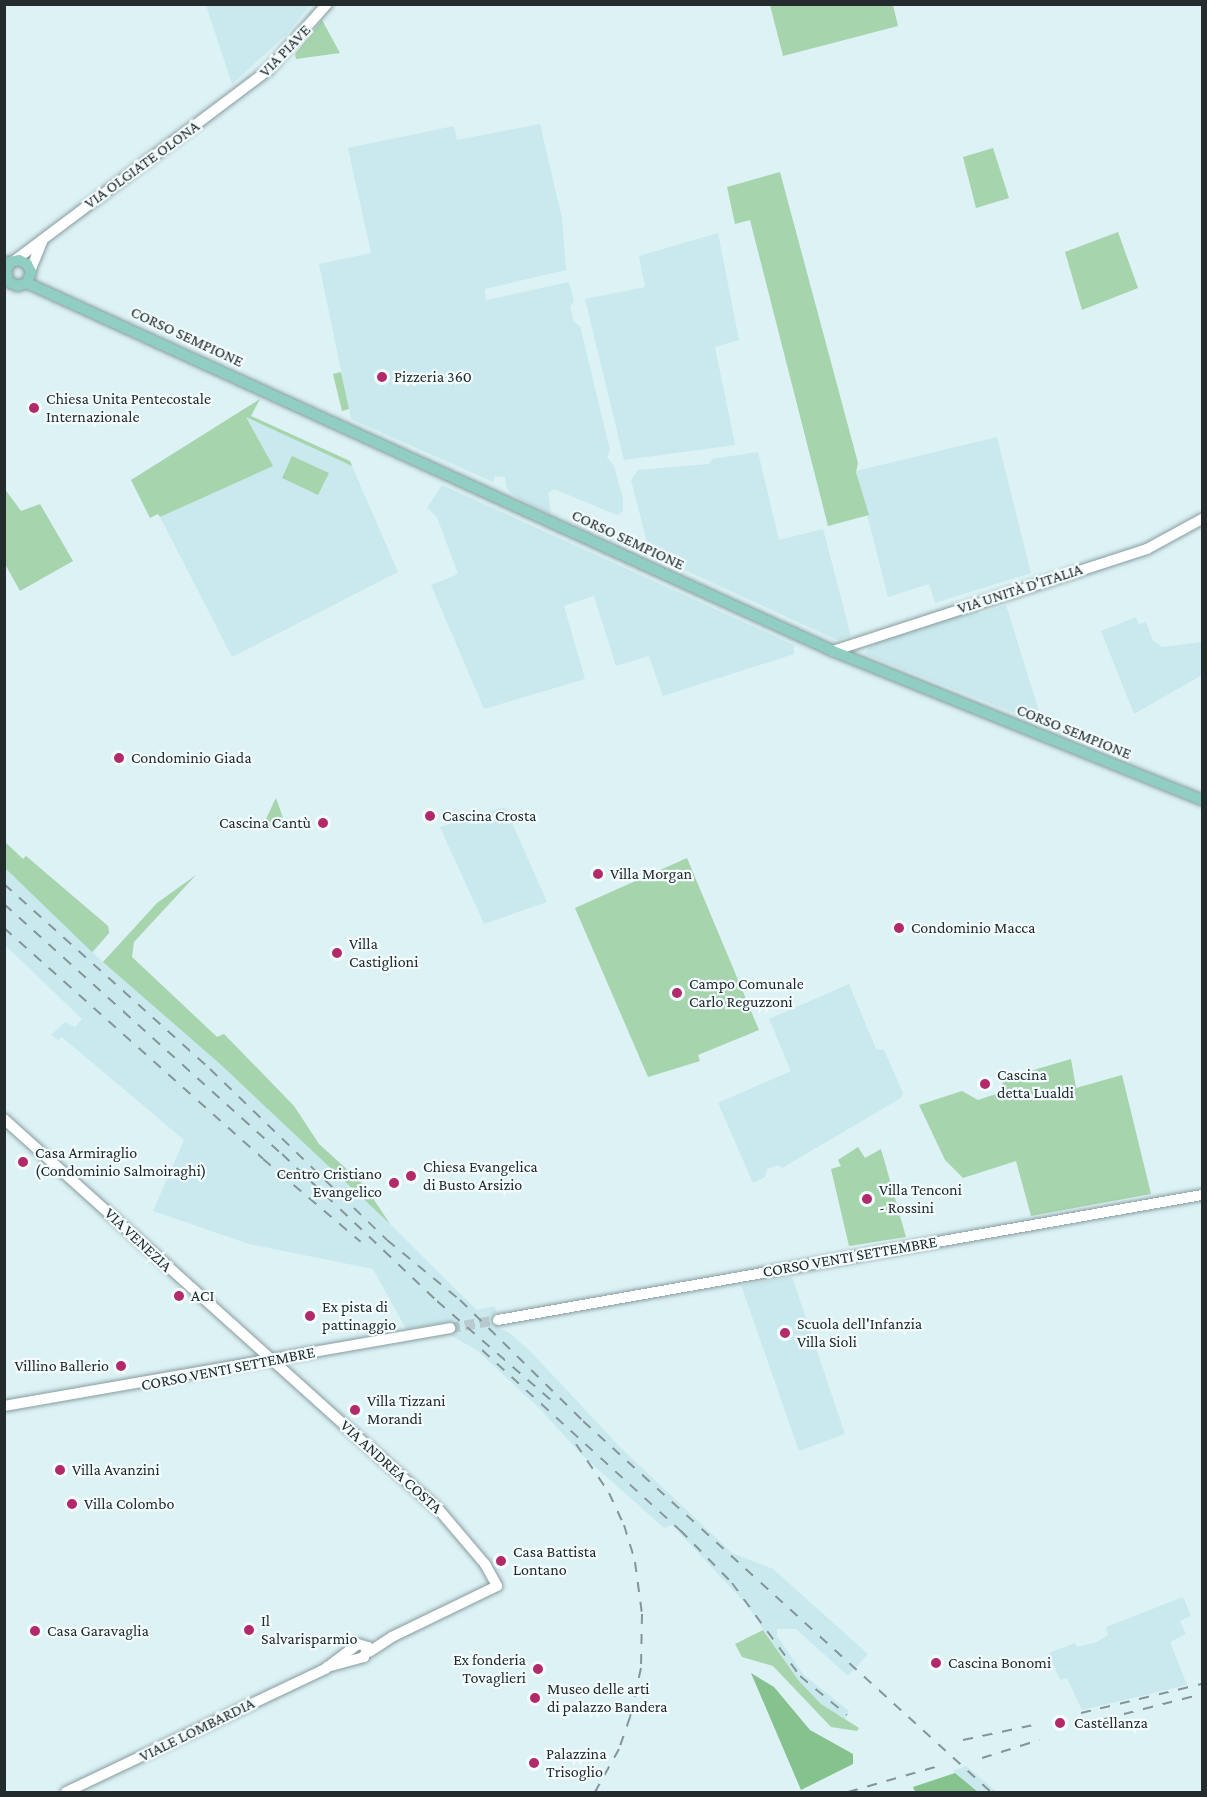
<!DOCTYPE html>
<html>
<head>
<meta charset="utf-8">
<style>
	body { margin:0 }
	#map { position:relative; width:1207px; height:1797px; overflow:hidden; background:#dcf2f5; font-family:"Crimson Pro",serif }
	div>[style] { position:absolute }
	.built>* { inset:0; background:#c9e9ee }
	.green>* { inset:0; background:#a6d4ac }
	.forest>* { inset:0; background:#85c28d }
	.secondary-tunnel>* { height:10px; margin-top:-5px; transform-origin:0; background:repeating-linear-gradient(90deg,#b7cacd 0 10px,transparent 0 15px) }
	.roads { filter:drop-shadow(0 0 2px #889c9f) drop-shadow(0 0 2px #889c9f) }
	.secondary>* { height:10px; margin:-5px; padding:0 5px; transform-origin:5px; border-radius:5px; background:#fff }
	.primary>* { height:10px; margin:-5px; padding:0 5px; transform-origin:5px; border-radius:5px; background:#8fcec1 }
	.rail>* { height:2px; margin-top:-1px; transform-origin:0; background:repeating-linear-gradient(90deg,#859597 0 10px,transparent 0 20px) }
	.dots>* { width:16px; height:16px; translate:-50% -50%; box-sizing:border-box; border:3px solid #f3fcfe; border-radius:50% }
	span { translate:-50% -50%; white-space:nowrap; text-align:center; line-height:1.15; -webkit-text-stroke:4.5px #f3fcfe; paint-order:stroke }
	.street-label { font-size:16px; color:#232b2c }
	.poi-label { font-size:16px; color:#232b2c }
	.left { translate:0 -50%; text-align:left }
	.right { translate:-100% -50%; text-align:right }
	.frame { position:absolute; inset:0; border:6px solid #232b2c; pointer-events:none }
</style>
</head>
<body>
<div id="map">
	<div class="built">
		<i style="clip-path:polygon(206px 5px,206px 4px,310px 5px,287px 34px,232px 84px)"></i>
		<i style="clip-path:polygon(540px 124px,562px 218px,566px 270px,485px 289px,486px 300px,569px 282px,574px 301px,570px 307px,574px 322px,580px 326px,610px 450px,607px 457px,614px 466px,623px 499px,623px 511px,617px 515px,554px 489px,548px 493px,551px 514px,516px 497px,507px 489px,505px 477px,495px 476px,493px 482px,351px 419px,319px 264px,371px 253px,348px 148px,454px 126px,457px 140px)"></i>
		<i style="clip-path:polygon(718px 233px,739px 340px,715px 347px,735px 445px,624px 460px,585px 299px,645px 287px,639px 256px)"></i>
		<i style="clip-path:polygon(240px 414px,352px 466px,398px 572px,232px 657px,160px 517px,171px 512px)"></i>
		<i style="clip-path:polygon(997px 437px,1031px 573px,935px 603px,929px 584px,888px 597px,856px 471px)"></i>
		<i style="clip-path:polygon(758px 452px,779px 540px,823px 529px,851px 636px,837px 640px,661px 559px,648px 546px,631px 480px,638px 470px,709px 464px,712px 459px)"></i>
		<i style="clip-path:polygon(442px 485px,794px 645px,794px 654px,663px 696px,649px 656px,616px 666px,594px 596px,564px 606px,585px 679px,484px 709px,431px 585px,458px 574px,437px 517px,427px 508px)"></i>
		<i style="clip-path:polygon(1006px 605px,1043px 724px,865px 654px,870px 646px,898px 633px,978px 608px,979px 614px)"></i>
		<i style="clip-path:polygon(1136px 617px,1139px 624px,1146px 622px,1153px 641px,1162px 647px,1202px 642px,1202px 675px,1134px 714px,1101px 631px)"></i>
		<i style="clip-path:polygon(505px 807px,547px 902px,484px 924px,440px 827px)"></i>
		<i style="clip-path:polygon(5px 842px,23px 859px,26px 856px,108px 926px,110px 932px,93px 953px,103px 962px,119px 945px,217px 1037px,224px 1034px,294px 1106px,319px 1144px,364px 1185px,390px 1224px,452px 1286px,477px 1310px,495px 1306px,500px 1329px,510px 1333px,530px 1351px,621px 1448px,732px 1553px,773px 1569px,868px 1654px,848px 1676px,796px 1629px,777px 1629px,777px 1636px,804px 1675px,849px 1711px,845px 1719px,821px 1704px,799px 1681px,746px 1604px,672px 1525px,664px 1528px,580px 1453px,540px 1409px,478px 1351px,452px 1336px,449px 1322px,406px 1329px,373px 1269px,249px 1244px,153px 1211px,184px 1140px,62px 1037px,58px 1040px,51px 1035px,65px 1022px,75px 1027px,82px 1019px,5px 945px)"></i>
		<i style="clip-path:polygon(849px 984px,876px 1049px,884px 1050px,903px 1093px,901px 1098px,782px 1168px,778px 1165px,767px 1169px,765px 1177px,753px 1183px,718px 1103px,791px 1071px,769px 1019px)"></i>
		<i style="clip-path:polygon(792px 1277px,845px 1434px,799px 1451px,741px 1285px)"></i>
		<i style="clip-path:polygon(1183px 1597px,1191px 1616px,1180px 1621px,1186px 1634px,1170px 1642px,1187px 1685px,1082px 1710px,1067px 1678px,1060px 1680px,1049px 1653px,1075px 1643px,1077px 1647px,1097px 1642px,1108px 1635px,1106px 1627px)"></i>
		<i style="clip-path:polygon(966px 1766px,997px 1792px,978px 1792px,953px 1771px)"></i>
	</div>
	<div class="green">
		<i style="clip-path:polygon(770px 5px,893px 5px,898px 26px,783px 56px)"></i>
		<i style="clip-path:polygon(322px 20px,340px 53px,296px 59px,295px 54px)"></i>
		<i style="clip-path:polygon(993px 148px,1009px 198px,976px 208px,963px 157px)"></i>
		<i style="clip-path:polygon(780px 172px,858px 463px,856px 472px,869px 515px,828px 526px,750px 220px,735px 224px,727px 187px)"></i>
		<i style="clip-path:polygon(1118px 232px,1138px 288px,1082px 310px,1065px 252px)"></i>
		<i style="clip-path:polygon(341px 372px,349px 409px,342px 411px,333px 374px)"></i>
		<i style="clip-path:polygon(260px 399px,251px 416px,350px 461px,352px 466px,246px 417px,273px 466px,160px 517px,158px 514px,150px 518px,131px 480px)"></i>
		<i style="clip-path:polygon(292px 456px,329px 473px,318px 495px,282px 478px)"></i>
		<i style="clip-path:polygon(4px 488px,21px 511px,40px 504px,73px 561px,20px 591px,5px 564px)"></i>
		<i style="clip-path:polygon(276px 798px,283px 818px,266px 825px,265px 821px)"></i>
		<i style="clip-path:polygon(5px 842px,23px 859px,26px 856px,108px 926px,109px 933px,92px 952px,5px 868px)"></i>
		<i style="clip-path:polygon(687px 858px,759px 1030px,698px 1055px,700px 1061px,648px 1077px,575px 908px)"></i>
		<i style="clip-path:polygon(196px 875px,134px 942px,132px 957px,217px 1037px,224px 1034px,294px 1106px,319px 1144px,364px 1185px,390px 1224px,219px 1063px,103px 962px,157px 903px)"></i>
		<i style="clip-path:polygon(1071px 1059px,1076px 1088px,1122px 1075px,1151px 1194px,1031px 1216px,1016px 1161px,963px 1178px,945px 1160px,919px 1105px,962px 1091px,978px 1100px,1002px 1092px,1003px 1079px)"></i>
		<i style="clip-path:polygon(858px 1147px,865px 1158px,881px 1149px,906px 1237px,849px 1246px,831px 1169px,841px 1166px,838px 1160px)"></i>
		<i style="clip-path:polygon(763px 1630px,799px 1681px,821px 1704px,859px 1728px,857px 1731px,831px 1727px,773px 1666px,742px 1657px,735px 1644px)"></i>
	</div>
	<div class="forest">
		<i style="clip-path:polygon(751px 1673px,774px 1687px,810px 1730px,853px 1754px,853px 1764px,801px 1790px)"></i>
		<i style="clip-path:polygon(955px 1773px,978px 1792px,915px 1792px,913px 1787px)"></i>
	</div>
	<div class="secondary-tunnel">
		<i style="left:450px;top:1328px;width:49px;rotate:-9.5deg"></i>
	</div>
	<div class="roads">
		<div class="secondary">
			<i style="left:14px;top:261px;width:318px;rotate:-36.9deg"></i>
			<i style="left:268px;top:70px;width:89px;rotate:-48.2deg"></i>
			<i style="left:31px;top:269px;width:31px;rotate:-68deg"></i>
			<i style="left:833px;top:651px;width:330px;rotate:-18deg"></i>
			<i style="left:1147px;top:549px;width:63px;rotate:-28.6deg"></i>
			<i style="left:4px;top:1119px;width:586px;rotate:41.96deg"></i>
			<i style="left:440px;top:1511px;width:70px;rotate:49.7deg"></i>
			<i style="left:485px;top:1564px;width:25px;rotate:61deg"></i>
			<i style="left:497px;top:1586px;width:117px;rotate:154.1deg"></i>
			<i style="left:392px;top:1637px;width:27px;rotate:147deg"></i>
			<i style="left:498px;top:1320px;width:715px;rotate:-10.07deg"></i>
			<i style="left:4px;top:1406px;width:453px;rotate:-9.9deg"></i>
			<i style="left:66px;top:1792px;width:287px;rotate:-25.4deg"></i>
			<i style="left:325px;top:1669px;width:41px;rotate:-37.1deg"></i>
			<i style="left:358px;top:1644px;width:10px;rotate:17deg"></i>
			<i style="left:368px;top:1647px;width:11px;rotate:112deg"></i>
			<i style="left:364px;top:1657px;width:38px;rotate:165deg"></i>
		</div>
		<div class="primary">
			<i style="left:4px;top:263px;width:15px;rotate:-11deg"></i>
			<i style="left:19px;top:260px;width:9px;rotate:27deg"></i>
			<i style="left:27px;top:264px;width:9px;rotate:63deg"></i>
			<i style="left:31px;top:272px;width:12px;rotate:110deg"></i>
			<i style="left:27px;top:283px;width:9px;rotate:162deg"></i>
			<i style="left:18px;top:286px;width:11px;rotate:-158deg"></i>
			<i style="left:8px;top:282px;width:12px;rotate:-99deg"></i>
			<i style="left:6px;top:270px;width:9px;rotate:-58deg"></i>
			<i style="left:27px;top:283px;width:886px;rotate:24.54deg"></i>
			<i style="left:833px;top:651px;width:398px;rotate:22deg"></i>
		</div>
	</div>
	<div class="rail">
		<i style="left:4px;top:884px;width:277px;rotate:41.9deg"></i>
		<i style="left:210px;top:1069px;width:246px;rotate:44deg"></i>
		<i style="left:387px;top:1240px;width:94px;rotate:39.4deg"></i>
		<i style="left:460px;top:1300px;width:173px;rotate:44.5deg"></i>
		<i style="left:583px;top:1421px;width:551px;rotate:42.28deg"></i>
		<i style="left:4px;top:904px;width:374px;rotate:42deg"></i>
		<i style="left:282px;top:1154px;width:214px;rotate:43.5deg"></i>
		<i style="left:437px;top:1301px;width:152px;rotate:41deg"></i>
		<i style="left:4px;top:928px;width:347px;rotate:41.7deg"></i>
		<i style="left:263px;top:1159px;width:128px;rotate:40.3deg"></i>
		<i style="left:482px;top:1350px;width:268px;rotate:42.3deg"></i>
		<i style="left:680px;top:1530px;width:74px;rotate:45.5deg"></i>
		<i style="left:732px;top:1583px;width:115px;rotate:53.8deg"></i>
		<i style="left:800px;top:1676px;width:61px;rotate:39.7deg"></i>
		<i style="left:576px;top:1444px;width:59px;rotate:56deg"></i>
		<i style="left:609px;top:1493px;width:35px;rotate:65deg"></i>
		<i style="left:624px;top:1525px;width:39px;rotate:73deg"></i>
		<i style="left:635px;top:1562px;width:52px;rotate:82.3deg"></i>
		<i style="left:642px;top:1614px;width:54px;rotate:91.1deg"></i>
		<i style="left:641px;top:1668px;width:50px;rotate:102.7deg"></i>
		<i style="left:630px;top:1717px;width:34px;rotate:109deg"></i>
		<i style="left:619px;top:1749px;width:49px;rotate:119.2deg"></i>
		<i style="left:1081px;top:1713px;width:124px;rotate:-13.5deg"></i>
		<i style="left:1085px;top:1724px;width:121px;rotate:-14.4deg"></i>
		<i style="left:963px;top:1740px;width:72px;rotate:-12.1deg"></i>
		<i style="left:982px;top:1758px;width:60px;rotate:-17.5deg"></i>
		<i style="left:848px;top:1792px;width:98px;rotate:-16deg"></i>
	</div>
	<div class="dots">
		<i style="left:382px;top:377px;background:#b32a6a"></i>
		<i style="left:34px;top:408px;background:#b32a6a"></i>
		<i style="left:119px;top:758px;background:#b32a6a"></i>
		<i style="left:430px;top:816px;background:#b32a6a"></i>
		<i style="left:323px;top:823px;background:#b32a6a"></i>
		<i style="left:598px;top:874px;background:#b32a6a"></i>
		<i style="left:899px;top:928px;background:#b32a6a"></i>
		<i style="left:337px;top:953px;background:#b32a6a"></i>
		<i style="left:677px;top:993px;background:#b32a6a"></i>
		<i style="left:985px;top:1084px;background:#b32a6a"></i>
		<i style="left:23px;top:1162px;background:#b32a6a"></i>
		<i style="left:411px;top:1176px;background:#b32a6a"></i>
		<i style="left:394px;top:1183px;background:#b32a6a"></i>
		<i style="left:867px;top:1199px;background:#b32a6a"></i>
		<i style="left:179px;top:1296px;background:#b32a6a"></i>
		<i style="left:310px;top:1316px;background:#b32a6a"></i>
		<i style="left:785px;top:1333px;background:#b32a6a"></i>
		<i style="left:121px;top:1366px;background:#b32a6a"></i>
		<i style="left:355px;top:1410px;background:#b32a6a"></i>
		<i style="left:60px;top:1470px;background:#b32a6a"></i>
		<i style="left:72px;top:1504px;background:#b32a6a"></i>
		<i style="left:501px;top:1561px;background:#b32a6a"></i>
		<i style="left:249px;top:1630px;background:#b32a6a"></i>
		<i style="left:35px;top:1631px;background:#b32a6a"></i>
		<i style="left:936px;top:1663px;background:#b32a6a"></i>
		<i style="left:538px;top:1669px;background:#b32a6a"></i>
		<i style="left:535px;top:1698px;background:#b32a6a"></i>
		<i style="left:1060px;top:1723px;background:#b32a6a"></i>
		<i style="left:534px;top:1763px;background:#b32a6a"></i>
	</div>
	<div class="street-label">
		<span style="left:285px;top:51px;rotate:-46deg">VIA PIAVE</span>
		<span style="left:142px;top:165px;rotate:-36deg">VIA OLGIATE OLONA</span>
		<span style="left:187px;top:337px;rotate:25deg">CORSO SEMPIONE</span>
		<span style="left:628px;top:540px;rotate:25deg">CORSO SEMPIONE</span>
		<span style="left:1020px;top:589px;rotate:-18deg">VIA UNITÀ D'ITALIA</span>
		<span style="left:1074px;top:732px;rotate:22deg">CORSO SEMPIONE</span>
		<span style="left:138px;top:1240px;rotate:43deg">VIA VENEZIA</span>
		<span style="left:850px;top:1257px;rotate:-10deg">CORSO VENTI SETTEMBRE</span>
		<span style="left:228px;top:1369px;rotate:-11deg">CORSO VENTI SETTEMBRE</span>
		<span style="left:391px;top:1467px;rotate:42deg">VIA ANDREA COSTA</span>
		<span style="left:197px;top:1730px;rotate:-26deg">VIALE LOMBARDIA</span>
	</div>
	<div class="poi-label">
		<span class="left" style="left:394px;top:377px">Pizzeria 360</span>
		<span class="left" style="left:46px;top:408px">Chiesa Unita Pentecostale<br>Internazionale</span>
		<span class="left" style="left:131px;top:758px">Condominio Giada</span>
		<span class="left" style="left:442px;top:816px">Cascina Crosta</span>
		<span class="right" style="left:311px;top:823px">Cascina Cantù</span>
		<span class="left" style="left:610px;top:874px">Villa Morgan</span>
		<span class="left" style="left:911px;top:928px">Condominio Macca</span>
		<span class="left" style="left:349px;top:953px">Villa<br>Castiglioni</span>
		<span class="left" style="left:689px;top:993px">Campo Comunale<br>Carlo Reguzzoni</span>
		<span class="left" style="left:997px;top:1084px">Cascina<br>detta Lualdi</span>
		<span class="left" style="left:35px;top:1162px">Casa Armiraglio<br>(Condominio Salmoiraghi)</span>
		<span class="left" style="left:423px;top:1176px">Chiesa Evangelica<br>di Busto Arsizio</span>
		<span class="right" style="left:382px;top:1183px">Centro Cristiano<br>Evangelico</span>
		<span class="left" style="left:879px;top:1199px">Villa Tenconi<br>- Rossini</span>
		<span class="left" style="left:191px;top:1296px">ACI</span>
		<span class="left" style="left:322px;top:1316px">Ex pista di<br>pattinaggio</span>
		<span class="left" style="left:797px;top:1333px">Scuola dell'Infanzia<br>Villa Sioli</span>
		<span class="right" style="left:109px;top:1366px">Villino Ballerio</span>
		<span class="left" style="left:367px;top:1410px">Villa Tizzani<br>Morandi</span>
		<span class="left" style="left:72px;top:1470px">Villa Avanzini</span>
		<span class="left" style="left:84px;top:1504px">Villa Colombo</span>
		<span class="left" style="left:513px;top:1561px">Casa Battista<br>Lontano</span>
		<span class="left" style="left:261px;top:1630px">Il<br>Salvarisparmio</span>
		<span class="left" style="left:47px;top:1631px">Casa Garavaglia</span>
		<span class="right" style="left:526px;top:1669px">Ex fonderia<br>Tovaglieri</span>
		<span class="left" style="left:948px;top:1663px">Cascina Bonomi</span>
		<span class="left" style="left:547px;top:1698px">Museo delle arti<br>di palazzo Bandera</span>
		<span class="left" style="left:1074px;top:1723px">Castellanza</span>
		<span class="left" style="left:546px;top:1763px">Palazzina<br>Trisoglio</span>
	</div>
	<div class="frame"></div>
</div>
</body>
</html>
